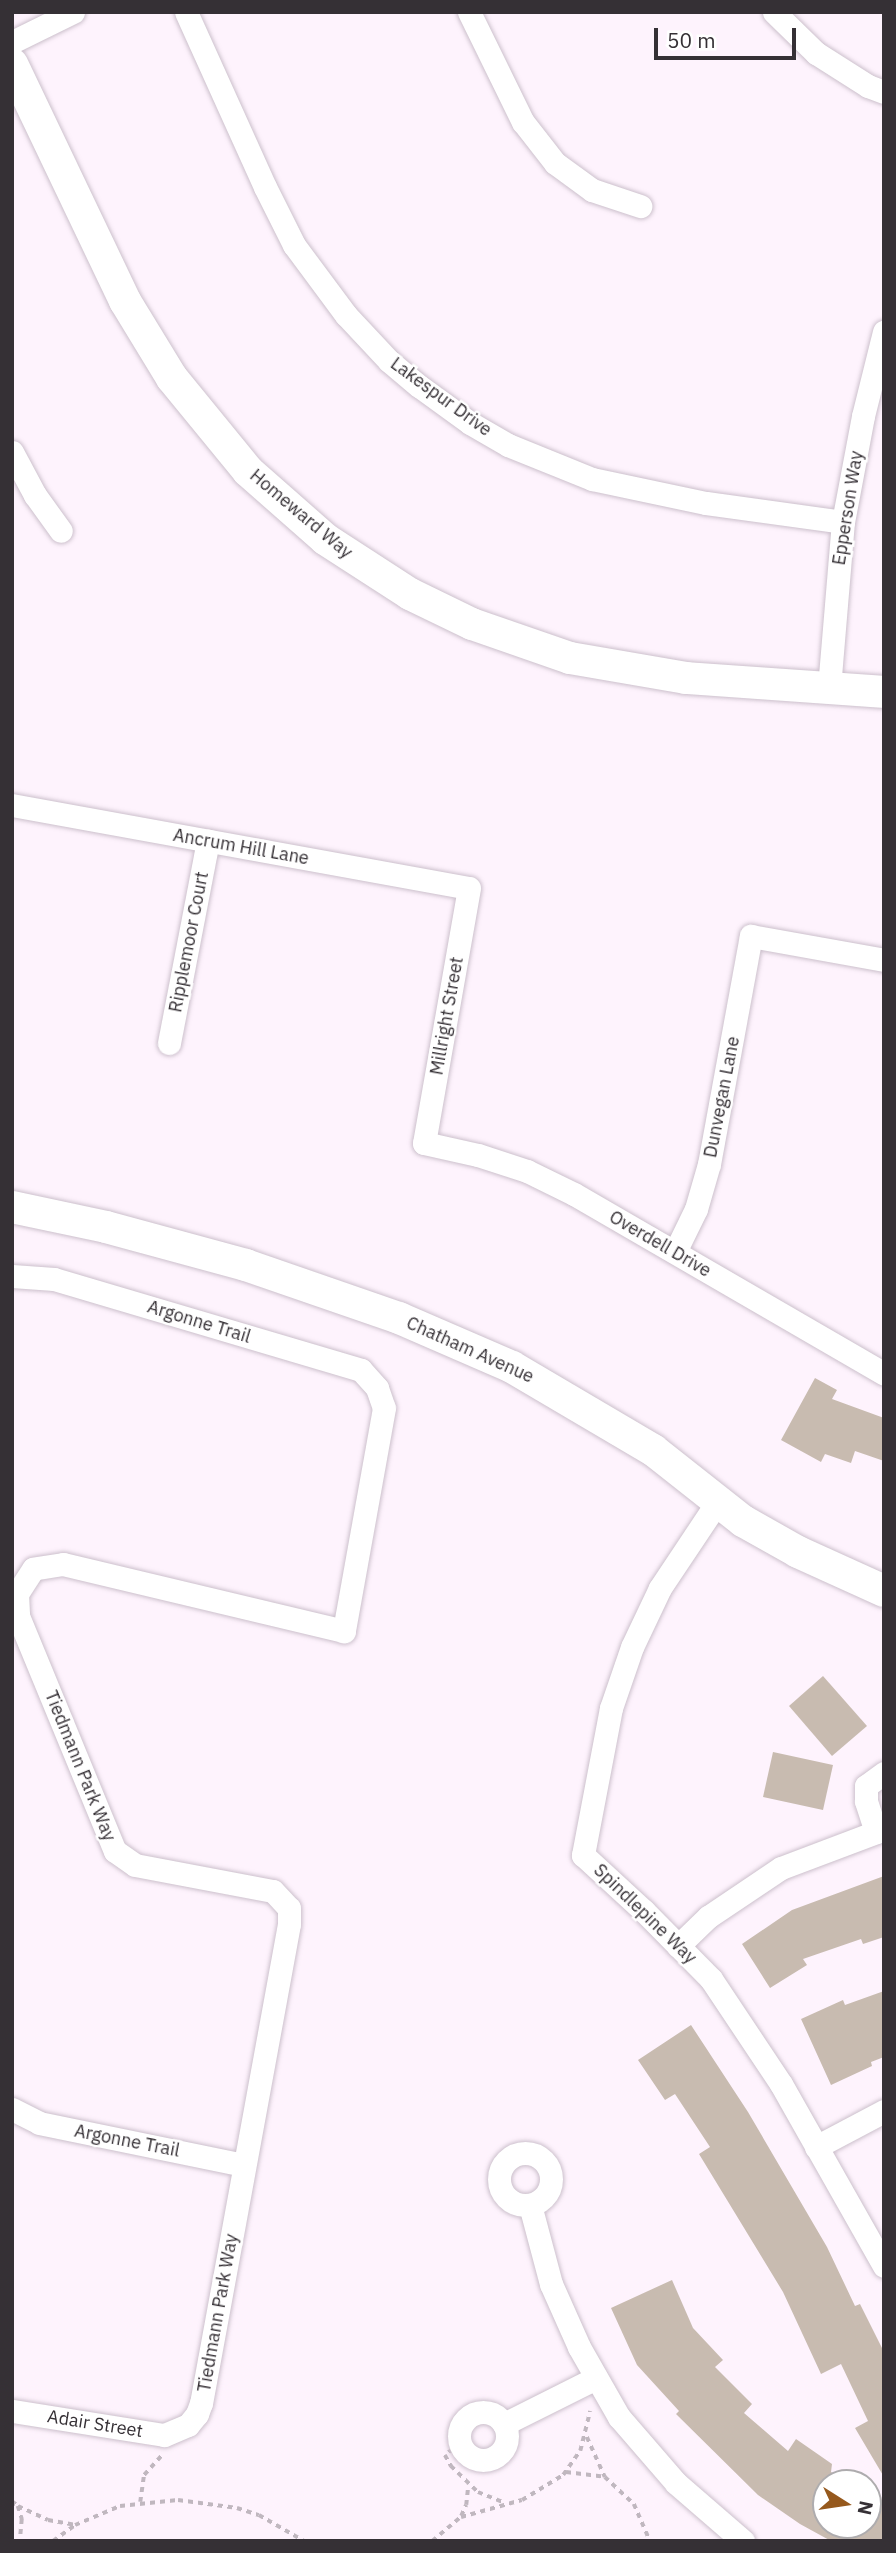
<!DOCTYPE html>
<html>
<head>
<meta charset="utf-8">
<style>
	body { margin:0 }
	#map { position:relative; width:896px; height:2553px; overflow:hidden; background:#fef3fd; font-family:"IBM Plex Sans",sans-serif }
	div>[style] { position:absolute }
	.building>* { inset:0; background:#c8bbb0 }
	.path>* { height:3.5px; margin-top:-1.75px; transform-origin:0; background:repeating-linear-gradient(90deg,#c0b7bf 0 5px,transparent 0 10px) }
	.roads { filter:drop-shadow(0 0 2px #ccc0cc) drop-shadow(0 0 2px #ccc0cc) }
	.street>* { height:23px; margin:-11.5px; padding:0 11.5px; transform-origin:11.5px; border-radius:11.5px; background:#fff }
	.street>.ring { margin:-11.5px; padding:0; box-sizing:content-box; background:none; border:23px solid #fff; border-radius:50% }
	.secondary>* { height:32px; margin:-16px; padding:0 16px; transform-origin:16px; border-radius:16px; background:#fff }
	span { translate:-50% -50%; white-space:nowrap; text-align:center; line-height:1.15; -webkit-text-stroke:5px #fff; paint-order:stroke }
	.street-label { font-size:18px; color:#353035 }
	.frame { position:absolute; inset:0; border:14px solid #353035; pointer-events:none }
	.north { position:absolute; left:812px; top:2469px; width:70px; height:70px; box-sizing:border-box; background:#fff; border:2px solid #aeacae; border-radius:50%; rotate:102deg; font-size:19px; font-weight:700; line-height:28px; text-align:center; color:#353035 }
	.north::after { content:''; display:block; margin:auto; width:24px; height:32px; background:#96591d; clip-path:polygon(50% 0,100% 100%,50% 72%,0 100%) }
	.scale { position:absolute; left:654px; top:28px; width:142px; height:32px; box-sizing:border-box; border:4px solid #353035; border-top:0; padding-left:9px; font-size:21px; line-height:24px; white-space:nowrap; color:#353035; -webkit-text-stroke:5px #fff; paint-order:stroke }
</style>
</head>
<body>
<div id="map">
	<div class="building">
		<i style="clip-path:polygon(815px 1378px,837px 1390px,832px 1399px,884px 1418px,884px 1461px,855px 1451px,851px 1463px,825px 1454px,821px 1462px,781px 1440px)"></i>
		<i style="clip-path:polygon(823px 1676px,867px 1726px,832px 1756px,789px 1706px)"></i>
		<i style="clip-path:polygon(773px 1752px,833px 1765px,823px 1810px,763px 1797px)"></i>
		<i style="clip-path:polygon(884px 1876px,884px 1937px,863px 1944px,861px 1939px,803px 1959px,807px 1965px,770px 1988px,742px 1944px,792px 1910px)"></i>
		<i style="clip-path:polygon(884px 1991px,884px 2057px,871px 2062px,872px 2066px,831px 2085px,801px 2019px,843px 2000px,845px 2005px)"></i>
		<i style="clip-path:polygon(691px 2025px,748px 2112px,827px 2247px,855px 2306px,860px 2304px,884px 2352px,884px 2477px,855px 2428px,868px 2421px,841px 2364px,821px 2374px,783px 2292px,699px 2154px,710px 2147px,675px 2094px,665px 2100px,638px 2060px)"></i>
		<i style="clip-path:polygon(672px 2280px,693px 2328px,723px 2360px,715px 2367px,752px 2404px,744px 2413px,788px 2451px,796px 2439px,832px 2464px,831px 2472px,851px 2483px,826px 2483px,826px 2525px,868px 2525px,868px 2492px,884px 2501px,884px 2541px,831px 2541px,800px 2524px,758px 2495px,676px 2414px,679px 2411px,637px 2365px,611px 2308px)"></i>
	</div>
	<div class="path">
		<i style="left:587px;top:2437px;width:44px;rotate:65.8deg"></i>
		<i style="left:605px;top:2477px;width:40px;rotate:43deg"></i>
		<i style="left:634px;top:2504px;width:40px;rotate:66.6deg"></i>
		<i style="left:461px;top:2444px;width:19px;rotate:145deg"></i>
		<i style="left:445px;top:2455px;width:13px;rotate:61deg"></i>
		<i style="left:451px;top:2466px;width:37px;rotate:44deg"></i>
		<i style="left:478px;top:2492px;width:29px;rotate:22deg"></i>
		<i style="left:566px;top:2472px;width:39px;rotate:7deg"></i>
		<i style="left:12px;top:2501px;width:8px;rotate:40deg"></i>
		<i style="left:18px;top:2506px;width:14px;rotate:73deg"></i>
		<i style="left:22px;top:2519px;width:22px;rotate:95deg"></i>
		<i style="left:140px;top:2502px;width:27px;rotate:-82deg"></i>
		<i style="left:144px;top:2475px;width:27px;rotate:-48deg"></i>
		<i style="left:18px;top:2506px;width:33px;rotate:25deg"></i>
		<i style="left:48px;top:2520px;width:27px;rotate:10deg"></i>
		<i style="left:461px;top:2516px;width:12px;rotate:-66deg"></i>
		<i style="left:466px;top:2505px;width:20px;rotate:-84deg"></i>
		<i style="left:53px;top:2541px;width:27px;rotate:-36deg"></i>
		<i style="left:75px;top:2525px;width:49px;rotate:-22.9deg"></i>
		<i style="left:120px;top:2506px;width:58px;rotate:-5.9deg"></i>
		<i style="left:178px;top:2500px;width:60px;rotate:7.7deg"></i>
		<i style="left:237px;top:2508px;width:23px;rotate:18deg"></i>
		<i style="left:259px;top:2515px;width:52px;rotate:30deg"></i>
		<i style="left:432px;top:2541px;width:38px;rotate:-40deg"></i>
		<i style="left:461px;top:2517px;width:63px;rotate:-15.6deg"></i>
		<i style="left:522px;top:2500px;width:48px;rotate:-31.4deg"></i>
		<i style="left:563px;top:2475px;width:29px;rotate:-55deg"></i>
		<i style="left:580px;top:2451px;width:41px;rotate:-76deg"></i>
	</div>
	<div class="roads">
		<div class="street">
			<i style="left:186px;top:12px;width:192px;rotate:65.7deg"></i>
			<i style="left:265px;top:187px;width:65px;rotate:63.4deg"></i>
			<i style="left:294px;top:245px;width:87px;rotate:53.4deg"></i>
			<i style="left:346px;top:315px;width:63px;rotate:46.9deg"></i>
			<i style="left:389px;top:361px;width:39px;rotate:40deg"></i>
			<i style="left:419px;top:386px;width:63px;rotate:36deg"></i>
			<i style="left:470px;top:423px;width:44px;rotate:30.1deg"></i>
			<i style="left:508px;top:445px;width:91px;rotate:22deg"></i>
			<i style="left:592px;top:479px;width:116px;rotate:11.9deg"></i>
			<i style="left:706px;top:503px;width:138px;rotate:7.9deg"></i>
			<i style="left:469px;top:12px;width:123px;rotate:63.9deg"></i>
			<i style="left:523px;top:122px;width:52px;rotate:52deg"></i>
			<i style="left:555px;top:163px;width:46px;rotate:36.1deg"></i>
			<i style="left:592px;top:190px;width:51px;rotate:18.4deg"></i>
			<i style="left:774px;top:12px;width:59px;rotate:44.3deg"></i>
			<i style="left:816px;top:53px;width:62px;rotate:32.4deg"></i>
			<i style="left:868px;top:86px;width:17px;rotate:21deg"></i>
			<i style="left:12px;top:42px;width:68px;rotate:-26.2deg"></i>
			<i style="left:12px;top:452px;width:49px;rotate:61.9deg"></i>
			<i style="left:35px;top:495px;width:44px;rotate:54.2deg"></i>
			<i style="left:829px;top:688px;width:167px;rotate:-85.2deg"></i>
			<i style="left:843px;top:522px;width:108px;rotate:-79.3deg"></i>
			<i style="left:863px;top:416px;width:87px;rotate:-76deg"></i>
			<i style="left:12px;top:805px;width:464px;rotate:10.3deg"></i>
			<i style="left:469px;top:888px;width:259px;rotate:100deg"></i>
			<i style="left:424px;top:1143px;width:55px;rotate:12.5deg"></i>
			<i style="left:478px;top:1155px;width:52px;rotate:18.1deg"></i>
			<i style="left:527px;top:1171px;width:52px;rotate:26.1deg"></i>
			<i style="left:574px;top:1194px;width:358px;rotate:30.1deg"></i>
			<i style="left:169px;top:1043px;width:206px;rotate:-79.1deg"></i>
			<i style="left:675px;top:1252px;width:48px;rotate:-64deg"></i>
			<i style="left:696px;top:1209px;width:47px;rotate:-73.9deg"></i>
			<i style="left:709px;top:1164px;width:232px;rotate:-79.6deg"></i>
			<i style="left:751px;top:936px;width:135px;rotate:10.2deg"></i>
			<i style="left:12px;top:1276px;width:42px;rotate:4.1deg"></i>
			<i style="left:54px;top:1279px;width:320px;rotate:16.5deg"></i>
			<i style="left:361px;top:1370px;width:24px;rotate:48deg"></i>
			<i style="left:377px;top:1388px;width:21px;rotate:71deg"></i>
			<i style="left:384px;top:1408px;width:227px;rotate:100.2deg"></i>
			<i style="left:344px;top:1631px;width:289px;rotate:-166.6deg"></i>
			<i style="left:63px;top:1564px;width:30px;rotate:171deg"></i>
			<i style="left:33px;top:1569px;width:30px;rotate:123deg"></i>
			<i style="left:17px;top:1594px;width:22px;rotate:87deg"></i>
			<i style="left:18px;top:1616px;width:254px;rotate:67.6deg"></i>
			<i style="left:115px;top:1851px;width:24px;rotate:35deg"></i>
			<i style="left:135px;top:1865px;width:140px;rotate:10.7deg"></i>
			<i style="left:273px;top:1891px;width:23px;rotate:47deg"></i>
			<i style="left:289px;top:1908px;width:16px;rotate:90deg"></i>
			<i style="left:289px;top:1924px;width:487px;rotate:100.4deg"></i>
			<i style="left:201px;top:2403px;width:12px;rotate:110deg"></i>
			<i style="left:197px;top:2414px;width:14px;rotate:129deg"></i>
			<i style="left:188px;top:2425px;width:26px;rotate:157deg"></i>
			<i style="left:164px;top:2435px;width:154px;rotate:-171deg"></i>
			<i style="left:718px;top:1501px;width:105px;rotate:123.7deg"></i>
			<i style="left:660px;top:1588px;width:65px;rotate:115.4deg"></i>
			<i style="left:632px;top:1647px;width:65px;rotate:109deg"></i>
			<i style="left:611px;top:1708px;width:150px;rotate:100.8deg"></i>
			<i style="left:583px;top:1855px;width:83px;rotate:42.6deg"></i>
			<i style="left:644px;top:1911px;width:95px;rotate:45.4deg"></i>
			<i style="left:711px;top:1979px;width:126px;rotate:56.3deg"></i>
			<i style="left:781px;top:2084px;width:209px;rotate:60.5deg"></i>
			<i style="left:876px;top:1832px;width:33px;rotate:-108deg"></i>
			<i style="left:866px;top:1801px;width:15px;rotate:-90deg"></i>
			<i style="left:866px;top:1786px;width:22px;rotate:-36deg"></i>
			<i style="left:678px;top:1946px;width:42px;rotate:-44deg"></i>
			<i style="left:708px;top:1917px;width:88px;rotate:-33.9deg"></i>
			<i style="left:781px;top:1868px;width:110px;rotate:-20.7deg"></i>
			<i style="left:12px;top:2109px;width:30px;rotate:27deg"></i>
			<i style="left:39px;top:2123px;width:209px;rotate:11.6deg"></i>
			<i style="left:816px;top:2147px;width:77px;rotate:-27.9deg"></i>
			<i class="ring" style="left:499px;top:2153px;width:29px;height:29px"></i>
			<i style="left:530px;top:2205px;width:82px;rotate:75.1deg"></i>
			<i style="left:551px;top:2284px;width:69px;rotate:66deg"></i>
			<i style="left:579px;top:2347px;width:81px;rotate:60.3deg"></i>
			<i style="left:619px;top:2417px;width:87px;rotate:49.2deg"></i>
			<i style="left:676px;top:2483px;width:89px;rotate:40.9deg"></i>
			<i class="ring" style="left:459px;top:2412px;width:25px;height:25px"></i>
			<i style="left:504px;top:2424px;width:103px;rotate:-26.6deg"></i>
		</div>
		<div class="secondary">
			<i style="left:12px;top:64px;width:263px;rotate:64.5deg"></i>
			<i style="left:125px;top:301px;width:90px;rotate:58.6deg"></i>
			<i style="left:172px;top:378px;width:120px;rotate:50.7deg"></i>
			<i style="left:248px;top:471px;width:103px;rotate:41.4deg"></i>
			<i style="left:325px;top:539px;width:101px;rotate:32.9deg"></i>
			<i style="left:410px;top:594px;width:69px;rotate:25.8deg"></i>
			<i style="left:472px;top:624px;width:104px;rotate:19.1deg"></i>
			<i style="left:570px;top:658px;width:118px;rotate:9.8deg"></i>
			<i style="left:686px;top:678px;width:198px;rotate:4deg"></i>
			<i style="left:12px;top:1207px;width:96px;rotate:12deg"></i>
			<i style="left:106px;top:1227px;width:145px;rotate:15.2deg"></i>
			<i style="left:246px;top:1265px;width:162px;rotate:19.1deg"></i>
			<i style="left:399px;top:1318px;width:123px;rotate:23.4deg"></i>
			<i style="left:512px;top:1367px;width:164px;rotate:30.5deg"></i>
			<i style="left:653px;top:1450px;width:115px;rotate:38.3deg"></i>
			<i style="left:743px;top:1521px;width:63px;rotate:29.4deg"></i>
			<i style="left:798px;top:1552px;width:94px;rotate:24.4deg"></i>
		</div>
	</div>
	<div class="street-label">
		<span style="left:441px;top:397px;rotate:36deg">Lakespur Drive</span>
		<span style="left:848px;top:508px;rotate:-81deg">Epperson Way</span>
		<span style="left:301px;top:514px;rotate:40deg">Homeward Way</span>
		<span style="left:241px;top:847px;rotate:10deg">Ancrum Hill Lane</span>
		<span style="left:189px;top:942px;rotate:-79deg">Ripplemoor Court</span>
		<span style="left:447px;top:1016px;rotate:-80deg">Millright Street</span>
		<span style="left:722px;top:1097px;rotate:-79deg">Dunvegan Lane</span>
		<span style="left:660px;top:1244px;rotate:30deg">Overdell Drive</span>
		<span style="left:199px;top:1322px;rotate:17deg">Argonne Trail</span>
		<span style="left:470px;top:1350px;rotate:24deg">Chatham Avenue</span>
		<span style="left:80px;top:1766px;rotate:68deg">Tiedmann Park Way</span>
		<span style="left:645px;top:1914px;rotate:44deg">Spindlepine Way</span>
		<span style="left:127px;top:2141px;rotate:11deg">Argonne Trail</span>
		<span style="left:218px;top:2313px;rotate:-80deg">Tiedmann Park Way</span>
		<span style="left:95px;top:2424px;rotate:9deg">Adair Street</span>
	</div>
	<div class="frame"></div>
	<div class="north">N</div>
	<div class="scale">50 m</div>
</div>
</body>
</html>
